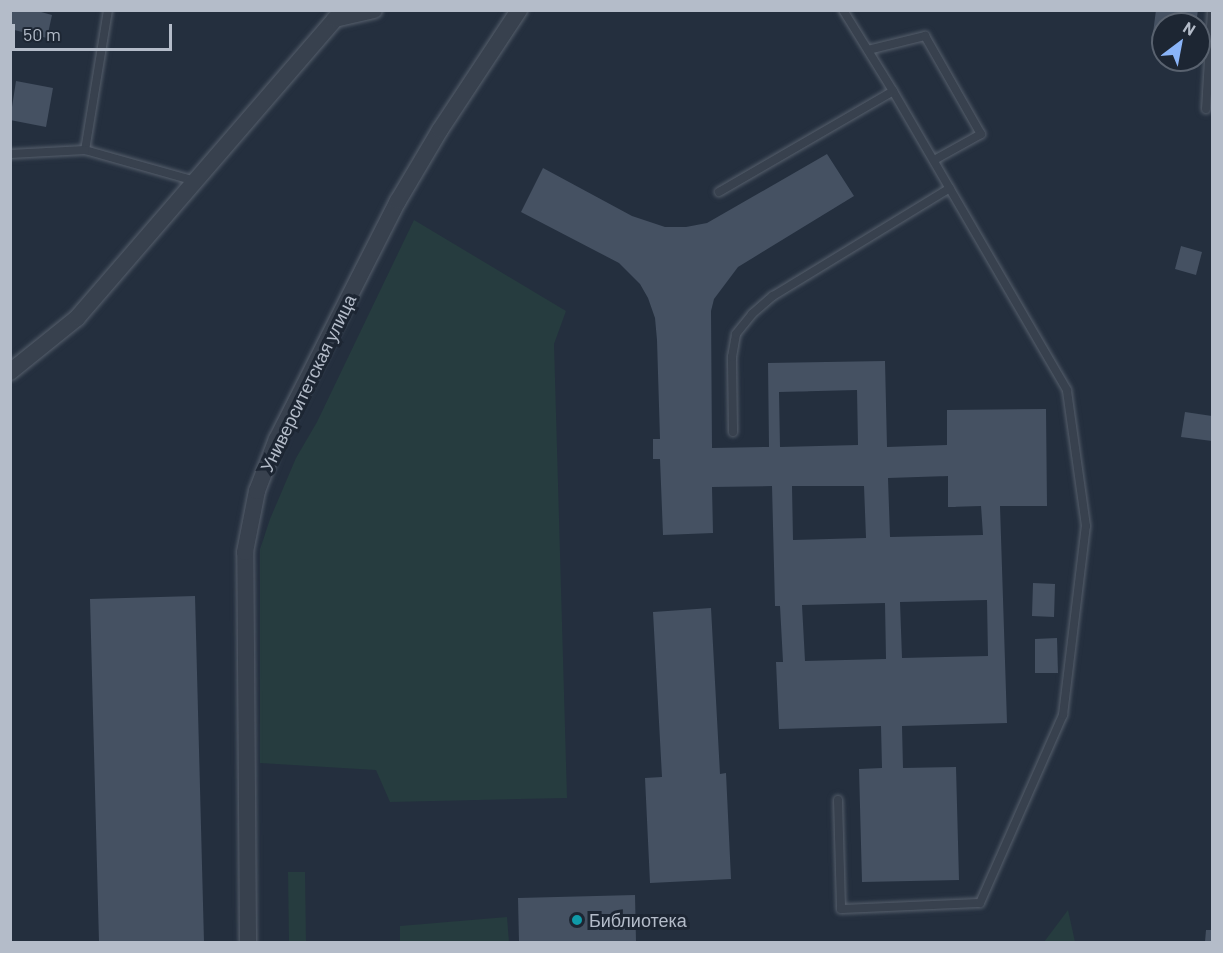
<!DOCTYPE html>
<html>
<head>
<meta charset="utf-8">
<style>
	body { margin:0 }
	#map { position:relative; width:1223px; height:953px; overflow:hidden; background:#242f3e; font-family:Barlow,sans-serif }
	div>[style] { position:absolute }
	.green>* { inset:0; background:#263c3f }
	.building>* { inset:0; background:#455162 }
	.roads { filter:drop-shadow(0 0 2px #565f6c) drop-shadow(0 0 2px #565f6c) }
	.lane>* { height:8px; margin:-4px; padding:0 4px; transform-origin:4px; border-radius:4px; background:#38414e }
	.street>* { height:16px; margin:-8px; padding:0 8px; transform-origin:8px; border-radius:8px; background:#38414e }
	.dots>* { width:16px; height:16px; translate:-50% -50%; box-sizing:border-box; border:3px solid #1d2633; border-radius:50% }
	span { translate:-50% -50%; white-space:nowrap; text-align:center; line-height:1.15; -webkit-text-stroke:6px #1d2633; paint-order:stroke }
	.street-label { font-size:18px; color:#b4bcc9 }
	.poi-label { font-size:18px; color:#b4bcc9 }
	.left { translate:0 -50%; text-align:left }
	.frame { position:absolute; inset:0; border:12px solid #b4bcc9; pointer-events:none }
	.north { position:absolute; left:1151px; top:12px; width:60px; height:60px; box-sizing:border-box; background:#1d2633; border:2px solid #59626f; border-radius:50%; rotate:32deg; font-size:16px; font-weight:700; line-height:24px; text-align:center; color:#b4bcc9 }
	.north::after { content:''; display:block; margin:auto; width:21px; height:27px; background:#8ab4f8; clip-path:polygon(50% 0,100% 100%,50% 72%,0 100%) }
	.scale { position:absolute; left:12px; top:24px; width:160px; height:27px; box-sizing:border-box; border:3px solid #b4bcc9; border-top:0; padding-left:8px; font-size:18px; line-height:21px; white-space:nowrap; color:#b4bcc9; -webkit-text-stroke:4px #1d2633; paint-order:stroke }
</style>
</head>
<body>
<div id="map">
	<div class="green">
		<i style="clip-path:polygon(414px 220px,566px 311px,554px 344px,567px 798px,390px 802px,376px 770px,260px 763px,260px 549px,270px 519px,296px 458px,317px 422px)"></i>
		<i style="clip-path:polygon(288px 872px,305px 872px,306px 942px,289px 942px)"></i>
		<i style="clip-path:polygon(1068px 910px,1075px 942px,1044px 942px)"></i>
		<i style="clip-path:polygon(507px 917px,509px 942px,400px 942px,400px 926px)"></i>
	</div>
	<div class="building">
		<i style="clip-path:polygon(10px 10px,34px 10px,52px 15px,47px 38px,10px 29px)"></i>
		<i style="clip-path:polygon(1156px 10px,1198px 10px,1196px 24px,1163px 24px,1163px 34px,1153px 33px)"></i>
		<i style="clip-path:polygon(16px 81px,53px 88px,46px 127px,10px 120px)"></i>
		<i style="clip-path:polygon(evenodd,827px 154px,854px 196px,738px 267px,714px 299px,711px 311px,712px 448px,769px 447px,768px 363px,885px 361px,887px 447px,947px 445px,947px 410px,1046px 409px,1047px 506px,1000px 506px,1007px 723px,902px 726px,903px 768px,956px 767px,959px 880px,862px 882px,859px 769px,882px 768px,881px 726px,779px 729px,776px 662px,783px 662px,780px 606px,775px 606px,772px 486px,712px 487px,713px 533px,663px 535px,660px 459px,653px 459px,653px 439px,660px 439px,657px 340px,655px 318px,648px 298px,640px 284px,619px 263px,521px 212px,543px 168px,632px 216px,665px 227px,686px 227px,707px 223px,827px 154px,857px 390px,858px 445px,780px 447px,779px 392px,857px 390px,827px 154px,948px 476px,948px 507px,981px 506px,983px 535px,890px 537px,888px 478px,948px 476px,827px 154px,792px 486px,864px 486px,866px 538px,793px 540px,792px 486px,827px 154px,987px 600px,988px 656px,902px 658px,900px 602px,987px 600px,827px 154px,885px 603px,886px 659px,805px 661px,802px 605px,885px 603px)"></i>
		<i style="clip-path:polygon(1181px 246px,1202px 252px,1196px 275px,1175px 269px)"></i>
		<i style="clip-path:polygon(1185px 412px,1212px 416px,1212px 441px,1181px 437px)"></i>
		<i style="clip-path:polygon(1033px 583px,1055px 584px,1054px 617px,1032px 616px)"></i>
		<i style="clip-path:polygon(195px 596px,204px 942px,99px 942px,90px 599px)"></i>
		<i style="clip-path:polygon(711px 608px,720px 774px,726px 773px,731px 879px,650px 883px,645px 778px,662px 777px,653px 612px)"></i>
		<i style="clip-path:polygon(1057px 638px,1058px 673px,1035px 673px,1035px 639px)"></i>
		<i style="clip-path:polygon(635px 895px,636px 942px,519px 942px,518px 898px)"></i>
		<i style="clip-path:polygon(1206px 930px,1212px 930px,1212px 942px,1205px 942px)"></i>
	</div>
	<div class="roads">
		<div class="lane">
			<i style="left:108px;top:10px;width:142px;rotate:99.3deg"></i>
			<i style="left:85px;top:150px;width:114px;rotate:15.7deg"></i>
			<i style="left:868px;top:50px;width:59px;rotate:-13.8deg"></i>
			<i style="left:925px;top:36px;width:113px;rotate:60.3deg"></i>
			<i style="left:981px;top:134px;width:54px;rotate:151deg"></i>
			<i style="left:1206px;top:109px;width:99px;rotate:-86.5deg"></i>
			<i style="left:10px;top:154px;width:75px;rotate:-3.1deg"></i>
			<i style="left:719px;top:192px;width:201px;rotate:-30.1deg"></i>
			<i style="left:733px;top:432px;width:75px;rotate:-90.8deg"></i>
			<i style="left:732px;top:357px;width:23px;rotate:-80deg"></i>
			<i style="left:736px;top:334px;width:26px;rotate:-51deg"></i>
			<i style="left:752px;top:314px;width:28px;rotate:-41deg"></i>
			<i style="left:773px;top:296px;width:207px;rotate:-31.4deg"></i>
			<i style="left:838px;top:800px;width:109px;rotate:88.4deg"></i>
			<i style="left:841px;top:909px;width:139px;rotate:-2.5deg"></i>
			<i style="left:980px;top:903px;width:206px;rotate:-66.2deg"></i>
			<i style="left:1063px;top:715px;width:190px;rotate:-83.1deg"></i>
			<i style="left:1086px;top:526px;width:137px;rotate:-98deg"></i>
			<i style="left:1067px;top:390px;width:346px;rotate:-120.2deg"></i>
			<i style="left:893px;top:91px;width:95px;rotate:-121.7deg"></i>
		</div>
		<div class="street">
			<i style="left:10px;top:372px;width:86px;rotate:-38.9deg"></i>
			<i style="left:77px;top:318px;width:395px;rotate:-49.2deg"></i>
			<i style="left:335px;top:19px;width:40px;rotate:-13deg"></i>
			<i style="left:248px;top:942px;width:390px;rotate:-90.4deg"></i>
			<i style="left:245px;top:552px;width:62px;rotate:-78.9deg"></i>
			<i style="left:257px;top:491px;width:56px;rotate:-69deg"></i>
			<i style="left:277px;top:439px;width:267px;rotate:-63.1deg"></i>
			<i style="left:398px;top:201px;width:82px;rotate:-59.4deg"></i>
			<i style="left:440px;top:130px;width:144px;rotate:-56.6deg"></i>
		</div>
	</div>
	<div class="dots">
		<i style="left:577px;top:920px;background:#0f9aa8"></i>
	</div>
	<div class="street-label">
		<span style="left:308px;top:383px;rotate:-64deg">Университетская улица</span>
	</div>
	<div class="poi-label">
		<span class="left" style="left:589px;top:920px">Библиотека</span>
	</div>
	<div class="frame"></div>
	<div class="north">N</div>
	<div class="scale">50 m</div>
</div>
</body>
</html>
